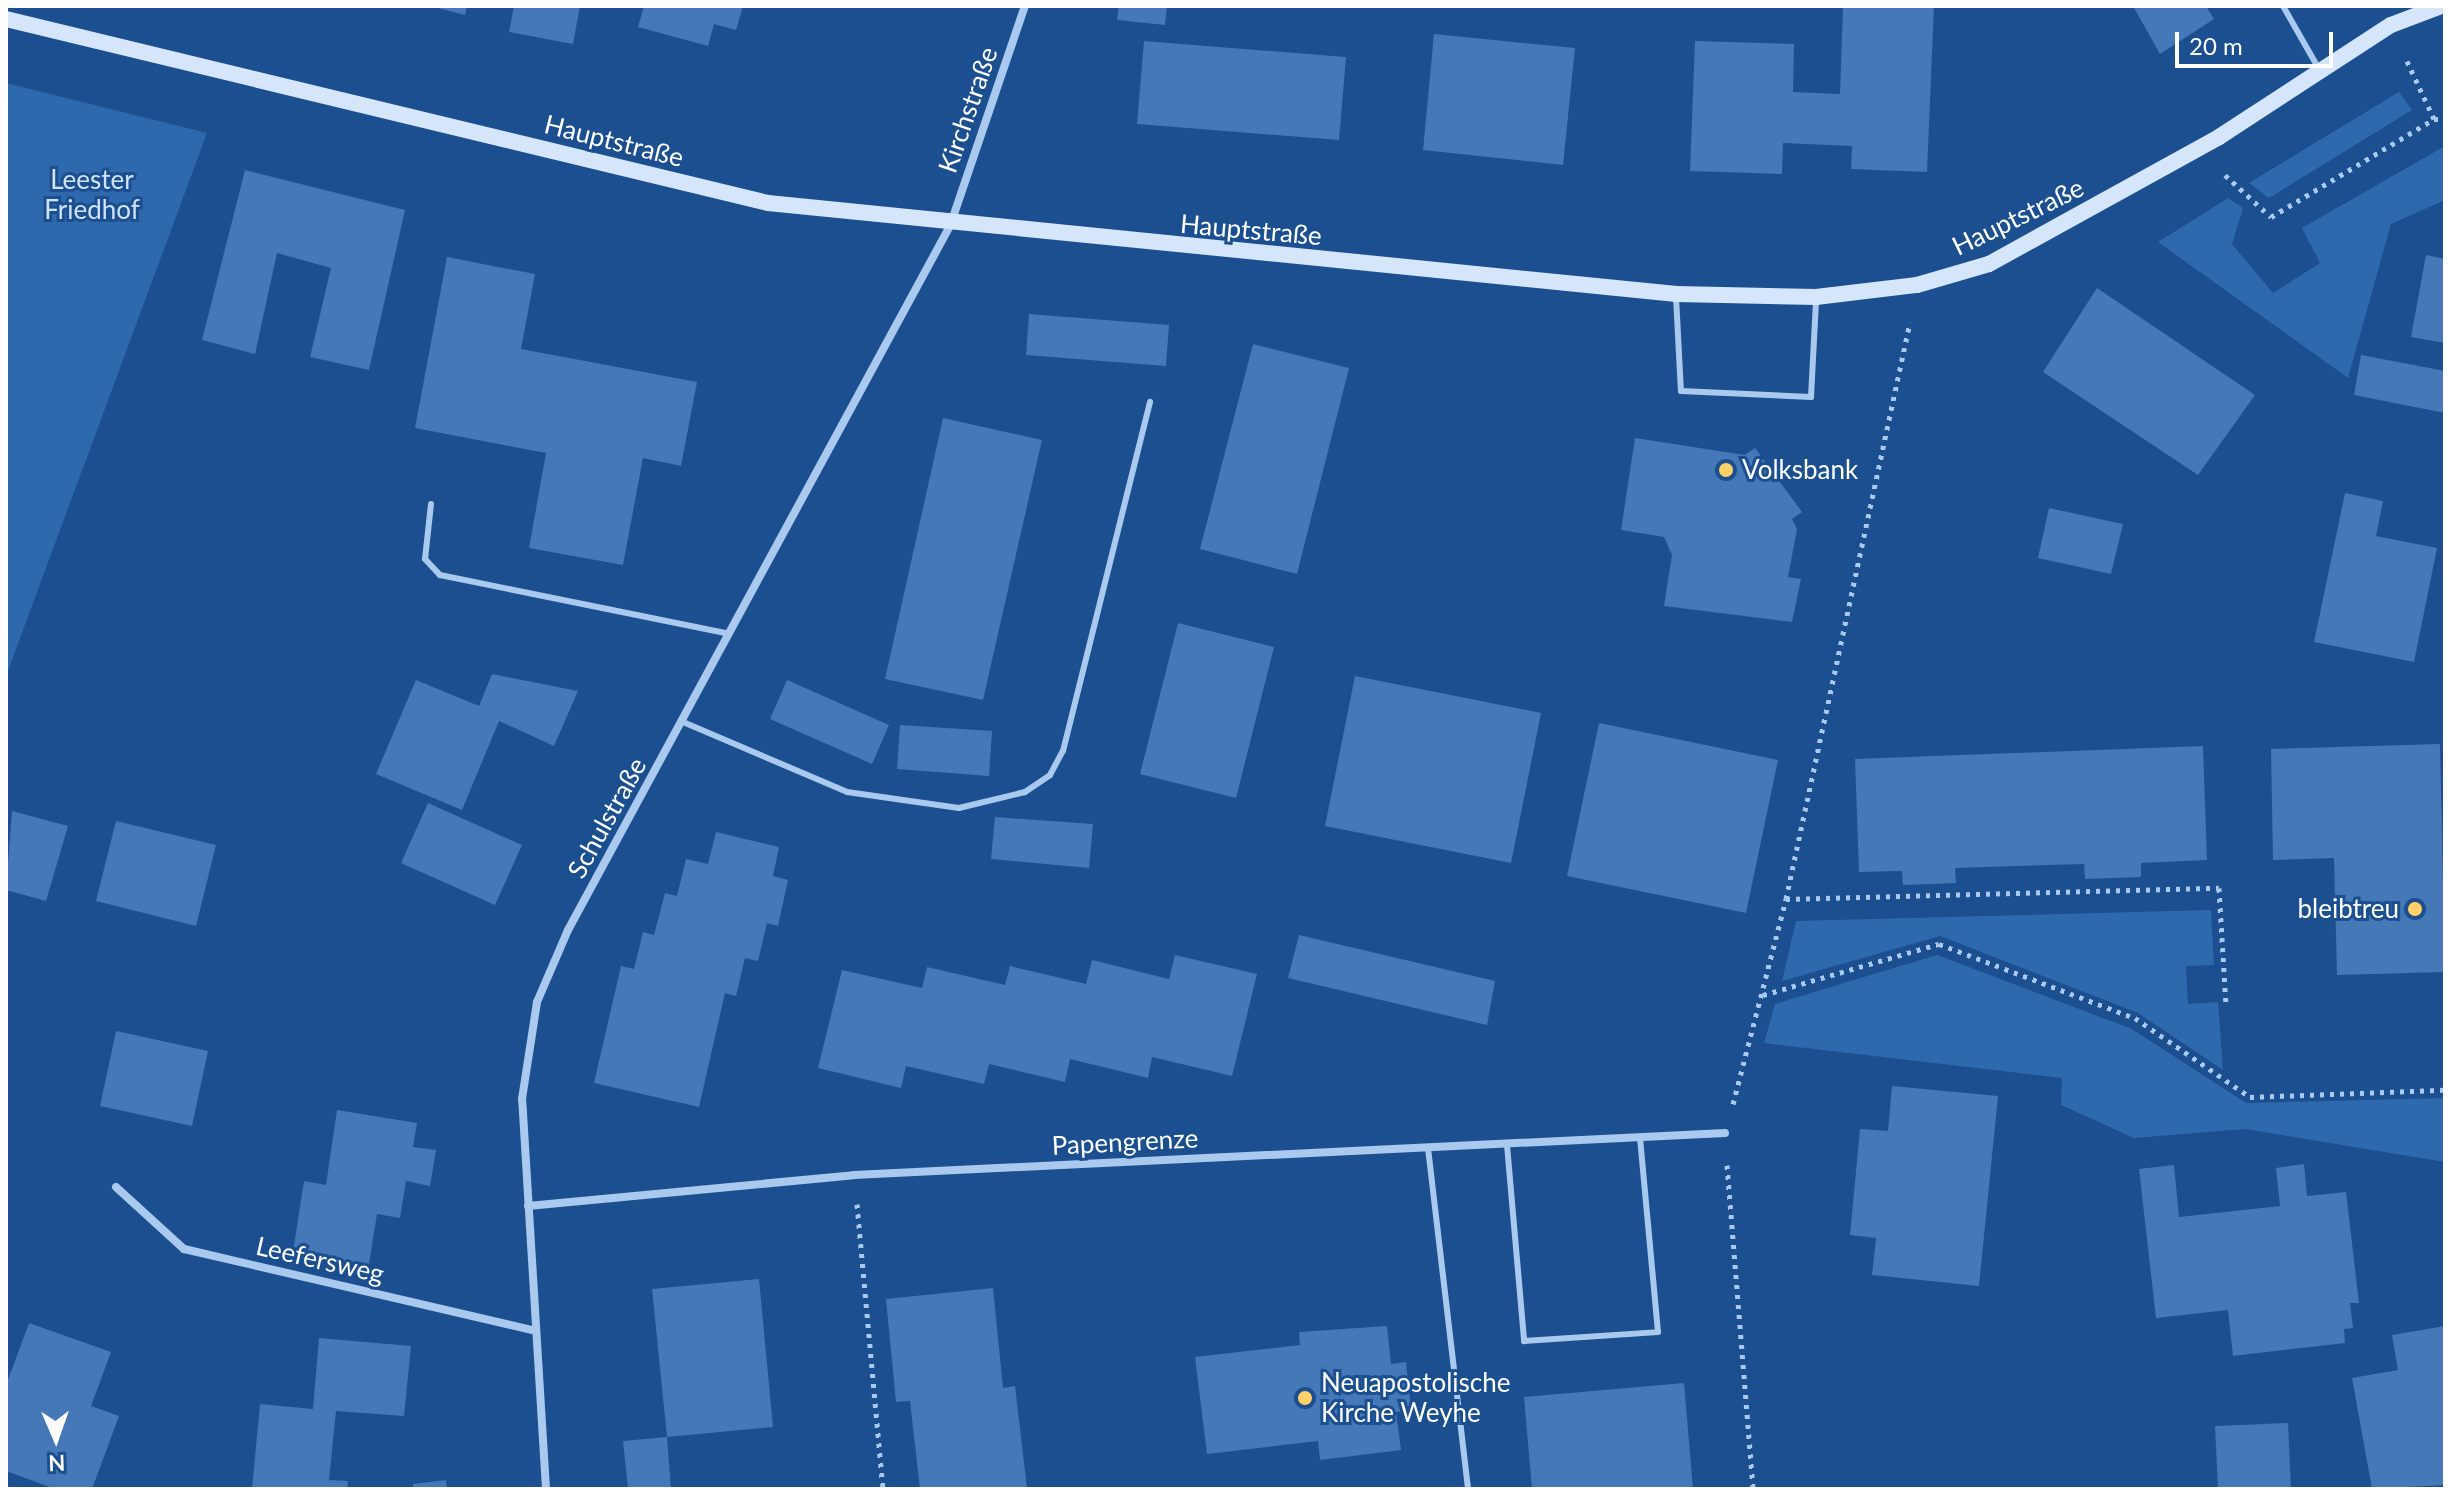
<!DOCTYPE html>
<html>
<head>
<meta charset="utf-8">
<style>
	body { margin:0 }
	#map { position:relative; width:2451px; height:1495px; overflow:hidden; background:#1b4f8f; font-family:Lato,sans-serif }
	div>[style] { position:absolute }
	.green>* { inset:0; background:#2e69ad }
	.building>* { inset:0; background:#4478b7 }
	.path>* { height:5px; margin-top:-2.5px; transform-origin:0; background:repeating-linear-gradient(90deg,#a9c9ee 0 4px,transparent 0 10px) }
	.lane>* { height:6px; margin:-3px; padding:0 3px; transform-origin:3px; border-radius:3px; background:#a9c9ee }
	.street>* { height:8px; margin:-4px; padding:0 4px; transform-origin:4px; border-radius:4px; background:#a9c9ee }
	.secondary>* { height:16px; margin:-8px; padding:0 8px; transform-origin:8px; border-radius:8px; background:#d6e6fa }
	.dots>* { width:22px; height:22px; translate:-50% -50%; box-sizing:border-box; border:4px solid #1b4f8f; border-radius:50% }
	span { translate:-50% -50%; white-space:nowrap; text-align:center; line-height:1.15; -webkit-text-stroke:6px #1b4f8f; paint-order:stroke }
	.street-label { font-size:26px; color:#fff }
	.park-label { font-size:26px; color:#cfe3fa }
	.poi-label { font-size:26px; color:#fff }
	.left { translate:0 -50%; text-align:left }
	.right { translate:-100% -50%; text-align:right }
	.frame { position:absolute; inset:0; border:8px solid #fff; pointer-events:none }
	.north { position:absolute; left:16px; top:1399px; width:80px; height:80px; -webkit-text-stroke:6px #1b4f8f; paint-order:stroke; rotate:178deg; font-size:22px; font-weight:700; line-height:32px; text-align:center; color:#fff }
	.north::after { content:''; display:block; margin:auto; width:28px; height:36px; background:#fff; clip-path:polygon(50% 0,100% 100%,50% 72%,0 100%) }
	.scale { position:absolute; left:2175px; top:32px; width:158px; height:36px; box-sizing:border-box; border:4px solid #fff; border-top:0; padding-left:10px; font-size:24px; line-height:28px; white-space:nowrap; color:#fff; -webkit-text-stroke:6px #1b4f8f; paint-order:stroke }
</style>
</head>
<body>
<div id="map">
	<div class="green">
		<i style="clip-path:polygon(6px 83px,207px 133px,6px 676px)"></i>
		<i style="clip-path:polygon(2399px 92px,2412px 110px,2269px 198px,2249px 183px)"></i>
		<i style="clip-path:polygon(2445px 146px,2445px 200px,2391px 224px,2348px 378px,2158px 242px,2228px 198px,2243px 208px,2232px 244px,2273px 293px,2320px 263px,2302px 228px)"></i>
		<i style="clip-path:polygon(2211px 910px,2214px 965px,2186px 966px,2188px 1004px,2218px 1002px,2223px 1070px,2138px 1013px,1940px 936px,1782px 981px,1796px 921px)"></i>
		<i style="clip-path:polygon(1937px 955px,2132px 1029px,2246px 1103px,2445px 1098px,2445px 1162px,2245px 1129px,2134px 1138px,2061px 1105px,2062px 1078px,1764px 1043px,1775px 1004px)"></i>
	</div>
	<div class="building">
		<i style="clip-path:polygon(430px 6px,467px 6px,465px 15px)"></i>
		<i style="clip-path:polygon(514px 6px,580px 6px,573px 44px,509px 32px)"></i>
		<i style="clip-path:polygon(644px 6px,743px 6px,736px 30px,714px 24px,708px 46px,638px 27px)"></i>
		<i style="clip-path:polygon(1119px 6px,1167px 6px,1165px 25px,1117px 20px)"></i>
		<i style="clip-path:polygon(1843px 6px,1934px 6px,1927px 172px,1851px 169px,1852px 146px,1783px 143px,1782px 174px,1690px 171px,1695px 41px,1794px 44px,1793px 92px,1840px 94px)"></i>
		<i style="clip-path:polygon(2133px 6px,2206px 6px,2214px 19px,2160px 54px)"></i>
		<i style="clip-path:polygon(1434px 34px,1575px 48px,1563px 165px,1423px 150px)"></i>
		<i style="clip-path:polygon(1144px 41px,1346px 57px,1339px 140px,1137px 124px)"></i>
		<i style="clip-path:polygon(245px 170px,405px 210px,369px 370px,310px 357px,331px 268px,277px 253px,255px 354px,202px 340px)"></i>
		<i style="clip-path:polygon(2426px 255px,2445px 259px,2445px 343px,2411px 337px)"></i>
		<i style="clip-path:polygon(447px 257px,535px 274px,521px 349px,697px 382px,681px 466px,643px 458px,623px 565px,529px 548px,546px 453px,415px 428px)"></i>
		<i style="clip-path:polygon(2097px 288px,2255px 395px,2198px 475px,2043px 372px)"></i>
		<i style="clip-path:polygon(1029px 314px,1169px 325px,1166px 366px,1026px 355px)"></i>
		<i style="clip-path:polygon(1253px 344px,1349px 368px,1297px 574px,1200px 549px)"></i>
		<i style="clip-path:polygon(2361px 355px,2445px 371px,2445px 413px,2354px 395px)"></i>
		<i style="clip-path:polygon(943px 418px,1042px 440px,983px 700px,885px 679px)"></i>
		<i style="clip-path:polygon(1635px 438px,1745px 455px,1755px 448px,1802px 512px,1792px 519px,1797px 529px,1788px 577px,1801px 579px,1792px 622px,1664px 606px,1672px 555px,1664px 537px,1621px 530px)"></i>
		<i style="clip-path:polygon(2345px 493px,2383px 501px,2376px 536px,2437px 548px,2414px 662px,2314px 642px)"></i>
		<i style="clip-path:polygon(2049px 508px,2123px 524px,2111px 574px,2038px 558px)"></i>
		<i style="clip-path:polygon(1178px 623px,1274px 647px,1236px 798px,1140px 774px)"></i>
		<i style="clip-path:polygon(492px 674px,578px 691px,554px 746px,499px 721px,462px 810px,376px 774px,416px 680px,479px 706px)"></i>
		<i style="clip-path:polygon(1355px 676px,1541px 713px,1511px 863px,1325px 826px)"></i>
		<i style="clip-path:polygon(787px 680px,889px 725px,872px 764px,770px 719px)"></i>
		<i style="clip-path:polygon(1599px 723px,1778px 760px,1746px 913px,1567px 876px)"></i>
		<i style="clip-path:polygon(900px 725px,992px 731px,989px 776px,897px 769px)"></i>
		<i style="clip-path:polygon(2440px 744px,2445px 972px,2337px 975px,2334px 858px,2273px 860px,2271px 749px)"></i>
		<i style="clip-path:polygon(2203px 746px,2207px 860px,2141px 863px,2141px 877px,2085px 879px,2084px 864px,1955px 868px,1956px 883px,1903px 885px,1902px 871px,1859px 872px,1855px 759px)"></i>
		<i style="clip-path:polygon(428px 803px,522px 845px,495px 905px,401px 863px)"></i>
		<i style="clip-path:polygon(12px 811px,68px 826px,46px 901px,6px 890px)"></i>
		<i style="clip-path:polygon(995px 817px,1093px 824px,1089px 868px,991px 859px)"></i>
		<i style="clip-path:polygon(116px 821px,216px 845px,196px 926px,96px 901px)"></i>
		<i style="clip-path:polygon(716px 832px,779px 847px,773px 876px,788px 880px,778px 926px,767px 923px,758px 961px,745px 958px,736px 996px,725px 993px,699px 1107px,594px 1083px,621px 966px,634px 969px,643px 932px,654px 935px,665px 893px,677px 896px,686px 859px,708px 864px)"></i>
		<i style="clip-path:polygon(1299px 935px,1495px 981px,1487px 1025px,1288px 978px)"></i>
		<i style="clip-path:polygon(1175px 955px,1257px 974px,1232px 1076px,1152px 1057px,1148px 1078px,1070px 1059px,1065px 1082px,989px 1064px,984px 1084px,906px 1066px,901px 1088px,818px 1068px,842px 970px,922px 988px,927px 967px,1005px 985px,1010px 966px,1086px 984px,1092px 960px,1169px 979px)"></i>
		<i style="clip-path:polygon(116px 1031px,208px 1051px,192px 1126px,100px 1106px)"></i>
		<i style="clip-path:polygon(1892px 1086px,1998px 1096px,1979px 1286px,1872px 1275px,1876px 1238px,1850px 1235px,1860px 1129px,1888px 1131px)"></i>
		<i style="clip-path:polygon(337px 1110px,417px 1123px,413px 1147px,436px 1150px,430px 1186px,406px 1181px,400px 1218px,377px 1214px,369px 1264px,293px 1252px,304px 1181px,326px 1185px)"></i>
		<i style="clip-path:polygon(2304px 1164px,2307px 1196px,2346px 1192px,2359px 1303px,2350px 1303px,2353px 1328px,2344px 1329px,2345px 1343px,2233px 1356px,2228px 1310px,2156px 1318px,2139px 1169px,2174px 1165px,2179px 1217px,2280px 1206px,2276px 1168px)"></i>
		<i style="clip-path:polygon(759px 1279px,773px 1427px,667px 1437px,671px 1489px,628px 1489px,623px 1441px,667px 1437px,652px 1289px)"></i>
		<i style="clip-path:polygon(993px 1288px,1003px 1388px,1015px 1386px,1027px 1488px,920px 1489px,910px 1401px,896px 1402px,886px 1299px)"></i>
		<i style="clip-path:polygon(29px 1323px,111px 1352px,91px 1406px,119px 1416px,92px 1489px,55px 1489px,6px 1471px,6px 1385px)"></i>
		<i style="clip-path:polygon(1387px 1326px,1391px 1364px,1406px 1362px,1411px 1410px,1396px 1412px,1401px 1450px,1320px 1460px,1318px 1441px,1207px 1454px,1195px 1357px,1300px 1345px,1299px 1332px)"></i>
		<i style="clip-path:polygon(2445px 1326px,2445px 1485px,2372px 1489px,2352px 1378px,2398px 1370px,2392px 1335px)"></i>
		<i style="clip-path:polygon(319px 1338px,411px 1346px,404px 1416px,336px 1411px,329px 1480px,348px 1481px,347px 1489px,252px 1489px,260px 1404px,313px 1409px)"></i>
		<i style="clip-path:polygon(1684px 1383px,1693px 1489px,1532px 1489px,1524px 1397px)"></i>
		<i style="clip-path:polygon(2288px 1423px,2291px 1489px,2218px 1489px,2215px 1426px)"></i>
		<i style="clip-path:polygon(446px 1480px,447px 1489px,413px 1489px,413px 1484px)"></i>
	</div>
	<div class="path">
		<i style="left:2434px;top:119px;width:11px"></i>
		<i style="left:2225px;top:175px;width:62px;rotate:42.4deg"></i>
		<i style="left:2271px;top:217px;width:190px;rotate:-31deg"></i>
		<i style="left:2434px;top:119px;width:66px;rotate:-115deg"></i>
		<i style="left:1786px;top:899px;width:433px;rotate:-1.5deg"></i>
		<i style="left:2219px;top:888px;width:117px;rotate:86.6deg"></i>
		<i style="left:1763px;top:995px;width:183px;rotate:-16.2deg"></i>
		<i style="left:1939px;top:944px;width:210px;rotate:20.7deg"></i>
		<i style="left:2135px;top:1018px;width:140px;rotate:34.5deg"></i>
		<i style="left:2250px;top:1097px;width:195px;rotate:-2.1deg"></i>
		<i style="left:1733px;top:1104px;width:212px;rotate:-75.5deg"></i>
		<i style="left:1786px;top:899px;width:590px;rotate:-77.87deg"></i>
		<i style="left:1727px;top:1165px;width:325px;rotate:85.4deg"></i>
		<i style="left:857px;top:1204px;width:286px;rotate:84.8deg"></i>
		<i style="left:1409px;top:1387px;width:18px;rotate:-3deg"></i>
	</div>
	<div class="lane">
		<i style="left:2283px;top:6px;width:73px;rotate:60.3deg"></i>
		<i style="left:1676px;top:297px;width:94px;rotate:87deg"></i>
		<i style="left:1681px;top:391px;width:130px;rotate:2.6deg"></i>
		<i style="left:1811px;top:397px;width:96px;rotate:-87deg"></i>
		<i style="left:431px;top:504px;width:55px;rotate:96.2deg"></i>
		<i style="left:425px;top:559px;width:22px;rotate:47deg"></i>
		<i style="left:440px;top:575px;width:295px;rotate:11.5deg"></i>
		<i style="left:683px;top:722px;width:178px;rotate:23.1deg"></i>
		<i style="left:847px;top:792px;width:113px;rotate:8.1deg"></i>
		<i style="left:959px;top:808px;width:68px;rotate:-13.6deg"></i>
		<i style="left:1025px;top:792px;width:30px;rotate:-34deg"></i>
		<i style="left:1050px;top:775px;width:27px;rotate:-62deg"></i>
		<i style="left:1063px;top:751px;width:360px;rotate:-76deg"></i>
		<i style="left:1507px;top:1145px;width:197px;rotate:85deg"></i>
		<i style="left:1524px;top:1341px;width:134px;rotate:-3.8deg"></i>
		<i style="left:1658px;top:1332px;width:195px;rotate:-95.3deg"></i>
		<i style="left:1428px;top:1148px;width:343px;rotate:83.3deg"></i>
	</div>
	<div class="street">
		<i style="left:116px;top:1187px;width:92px;rotate:42.4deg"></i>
		<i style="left:184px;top:1249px;width:361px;rotate:13.1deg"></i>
		<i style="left:528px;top:1206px;width:327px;rotate:-5.4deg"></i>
		<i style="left:854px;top:1175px;width:872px;rotate:-2.76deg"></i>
		<i style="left:546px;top:1489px;width:391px;rotate:-93.5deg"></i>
		<i style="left:522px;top:1099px;width:98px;rotate:-81.2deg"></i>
		<i style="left:537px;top:1002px;width:78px;rotate:-66.7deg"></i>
		<i style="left:568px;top:930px;width:801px;rotate:-61.52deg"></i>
		<i style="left:950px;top:226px;width:232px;rotate:-71.2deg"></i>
	</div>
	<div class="secondary">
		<i style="left:6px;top:19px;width:784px;rotate:13.58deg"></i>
		<i style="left:768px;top:203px;width:913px;rotate:5.72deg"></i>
		<i style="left:1676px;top:294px;width:140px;rotate:1.2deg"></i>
		<i style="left:1816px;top:297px;width:102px;rotate:-6.8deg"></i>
		<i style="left:1917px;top:285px;width:75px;rotate:-16.3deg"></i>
		<i style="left:1989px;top:264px;width:263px;rotate:-28.9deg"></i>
		<i style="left:2219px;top:137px;width:205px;rotate:-33.1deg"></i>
		<i style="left:2391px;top:25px;width:53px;rotate:-20.8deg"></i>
	</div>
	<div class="dots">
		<i style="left:1726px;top:470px;background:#ffd166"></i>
		<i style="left:2415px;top:909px;background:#ffd166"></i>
		<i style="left:1305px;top:1398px;background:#ffd166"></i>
	</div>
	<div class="street-label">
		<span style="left:968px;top:110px;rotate:-71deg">Kirchstraße</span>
		<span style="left:614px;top:141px;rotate:14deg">Hauptstraße</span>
		<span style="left:2018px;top:217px;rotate:-26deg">Hauptstraße</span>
		<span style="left:1251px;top:230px;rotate:5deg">Hauptstraße</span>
		<span style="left:607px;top:818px;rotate:-61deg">Schulstraße</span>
		<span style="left:1125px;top:1142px;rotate:-3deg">Papengrenze</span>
		<span style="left:320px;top:1260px;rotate:13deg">Leefersweg</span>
	</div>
	<div class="park-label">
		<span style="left:92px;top:195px">Leester<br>Friedhof</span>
	</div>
	<div class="poi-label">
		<span class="left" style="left:1742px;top:470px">Volksbank</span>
		<span class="right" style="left:2399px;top:909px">bleibtreu</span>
		<span class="left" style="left:1321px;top:1398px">Neuapostolische<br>Kirche Weyhe</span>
	</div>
	<div class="frame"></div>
	<div class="north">N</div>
	<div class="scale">20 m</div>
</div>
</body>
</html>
